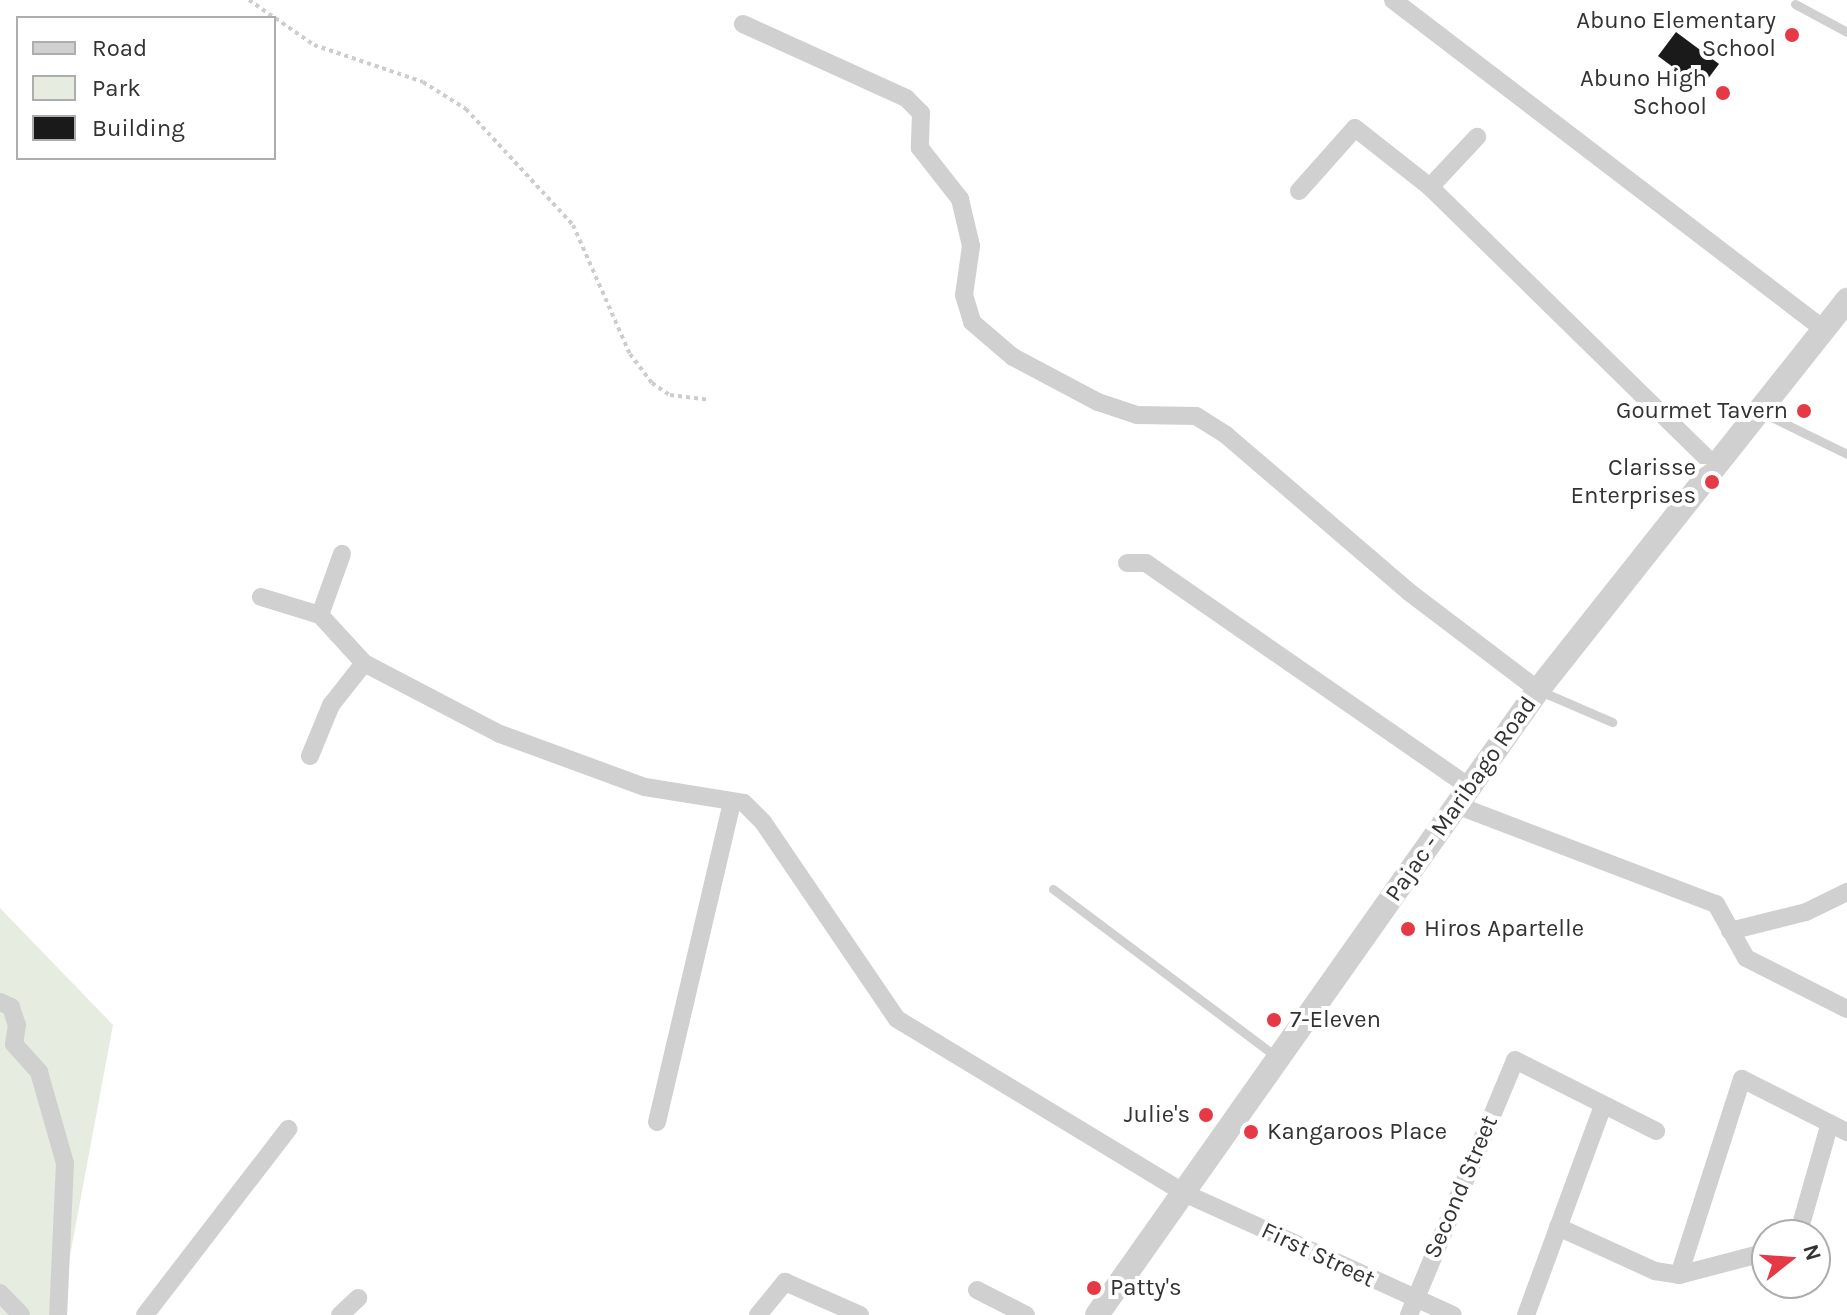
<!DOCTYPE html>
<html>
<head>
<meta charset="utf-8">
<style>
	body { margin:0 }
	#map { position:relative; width:1847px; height:1315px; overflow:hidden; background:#fff; font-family:Karla,sans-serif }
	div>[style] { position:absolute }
	.green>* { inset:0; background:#e6ecdf }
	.building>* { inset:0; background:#1a1a1a }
	.path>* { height:4px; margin-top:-2px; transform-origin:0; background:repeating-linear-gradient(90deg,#cdcdcd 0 4px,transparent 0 8px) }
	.service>* { height:9px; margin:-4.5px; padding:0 4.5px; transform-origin:4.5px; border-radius:4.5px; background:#d0d0d0 }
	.minor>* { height:18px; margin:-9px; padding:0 9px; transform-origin:9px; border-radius:9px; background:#d0d0d0 }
	.tertiary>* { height:24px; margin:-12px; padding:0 12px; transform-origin:12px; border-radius:12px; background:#d0d0d0 }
	.dots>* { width:22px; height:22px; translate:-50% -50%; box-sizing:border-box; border:4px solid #fff; border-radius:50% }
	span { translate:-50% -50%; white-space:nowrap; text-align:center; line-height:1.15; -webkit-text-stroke:8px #fff; paint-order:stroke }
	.poi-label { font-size:24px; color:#333 }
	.right { translate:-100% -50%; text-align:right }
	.left { translate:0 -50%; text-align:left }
	.street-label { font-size:24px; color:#333 }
	.legend { position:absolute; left:16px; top:16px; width:260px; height:144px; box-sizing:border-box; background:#fff; border:2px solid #adadad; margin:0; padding:10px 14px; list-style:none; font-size:24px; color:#333 }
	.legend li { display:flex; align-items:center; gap:16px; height:40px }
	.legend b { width:40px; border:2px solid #adadad }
	.north { position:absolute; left:1751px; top:1219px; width:80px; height:80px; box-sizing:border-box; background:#fff; border:2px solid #adadad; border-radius:50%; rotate:73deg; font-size:22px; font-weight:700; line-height:32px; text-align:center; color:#333 }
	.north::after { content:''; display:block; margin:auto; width:28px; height:36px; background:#e63946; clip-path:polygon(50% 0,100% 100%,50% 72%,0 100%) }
</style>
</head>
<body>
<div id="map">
	<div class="green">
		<i style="clip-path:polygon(0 908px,113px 1025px,59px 1315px,0 1315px)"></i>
	</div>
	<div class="building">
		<i style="clip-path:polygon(1676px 32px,1719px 64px,1701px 88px,1658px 56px)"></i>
	</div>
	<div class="path">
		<i style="left:249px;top:0;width:79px;rotate:34.7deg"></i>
		<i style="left:314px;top:45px;width:115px;rotate:18.7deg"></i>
		<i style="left:423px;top:82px;width:51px;rotate:32.1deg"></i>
		<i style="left:466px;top:109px;width:158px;rotate:47.3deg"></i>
		<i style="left:573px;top:225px;width:141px;rotate:66.2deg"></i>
		<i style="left:630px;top:354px;width:36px;rotate:53deg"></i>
		<i style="left:652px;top:383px;width:22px;rotate:34deg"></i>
		<i style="left:670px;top:395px;width:39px;rotate:7deg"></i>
	</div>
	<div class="service">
		<i style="left:1795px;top:4px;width:59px;rotate:28.3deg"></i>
		<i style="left:1759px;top:411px;width:98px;rotate:26deg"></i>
		<i style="left:1538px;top:690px;width:81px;rotate:23.4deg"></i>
		<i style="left:1053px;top:889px;width:280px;rotate:36.9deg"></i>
	</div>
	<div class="minor">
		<i style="left:1393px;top:0;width:540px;rotate:37.4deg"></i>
		<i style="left:743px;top:24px;width:179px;rotate:24.4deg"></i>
		<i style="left:906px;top:98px;width:21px;rotate:45deg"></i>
		<i style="left:921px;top:113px;width:35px;rotate:92deg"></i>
		<i style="left:920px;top:148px;width:65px;rotate:51.9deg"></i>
		<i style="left:960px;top:199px;width:48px;rotate:76.8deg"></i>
		<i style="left:971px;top:246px;width:49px;rotate:98.1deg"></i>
		<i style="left:964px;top:295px;width:28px;rotate:73deg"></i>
		<i style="left:972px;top:322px;width:54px;rotate:40.5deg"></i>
		<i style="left:1013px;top:357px;width:96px;rotate:27.9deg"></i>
		<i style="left:1098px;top:402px;width:41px;rotate:18.4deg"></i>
		<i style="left:1137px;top:415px;width:59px;rotate:1deg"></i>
		<i style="left:1196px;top:416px;width:36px;rotate:32deg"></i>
		<i style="left:1226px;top:435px;width:241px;rotate:40.6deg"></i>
		<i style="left:1409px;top:592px;width:162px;rotate:37.2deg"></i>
		<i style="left:1430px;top:187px;width:69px;rotate:-46.8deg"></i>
		<i style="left:1299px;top:191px;width:84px;rotate:-48.4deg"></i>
		<i style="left:1355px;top:128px;width:95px;rotate:38.2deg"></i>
		<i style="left:1430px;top:187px;width:396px;rotate:44.4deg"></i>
		<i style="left:1127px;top:563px;width:19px"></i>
		<i style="left:1146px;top:563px;width:394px;rotate:34.7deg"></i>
		<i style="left:261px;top:597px;width:62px;rotate:17deg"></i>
		<i style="left:320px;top:615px;width:65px;rotate:47.5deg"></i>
		<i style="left:364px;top:663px;width:153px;rotate:27.6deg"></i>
		<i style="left:500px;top:734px;width:154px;rotate:20.1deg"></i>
		<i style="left:645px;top:787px;width:100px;rotate:9.2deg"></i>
		<i style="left:744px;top:803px;width:27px;rotate:45deg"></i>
		<i style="left:763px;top:822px;width:238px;rotate:55.8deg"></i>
		<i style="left:897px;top:1019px;width:336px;rotate:31.2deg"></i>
		<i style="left:1184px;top:1193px;width:295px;rotate:24.4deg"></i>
		<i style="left:320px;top:615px;width:65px;rotate:-70.2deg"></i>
		<i style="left:310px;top:756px;width:55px;rotate:-67.6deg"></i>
		<i style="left:331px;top:705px;width:53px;rotate:-51.8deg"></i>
		<i style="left:1459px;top:806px;width:275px;rotate:20.9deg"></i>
		<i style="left:1716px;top:904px;width:62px;rotate:60.9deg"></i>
		<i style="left:1746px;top:958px;width:113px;rotate:26.8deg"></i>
		<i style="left:1730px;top:931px;width:78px;rotate:-14deg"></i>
		<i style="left:1806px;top:912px;width:46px;rotate:-26deg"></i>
		<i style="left:0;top:1002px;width:12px;rotate:24deg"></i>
		<i style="left:11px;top:1007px;width:19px;rotate:72deg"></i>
		<i style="left:17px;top:1025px;width:19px;rotate:99deg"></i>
		<i style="left:14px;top:1044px;width:38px;rotate:48deg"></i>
		<i style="left:39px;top:1072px;width:95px;rotate:74.1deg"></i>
		<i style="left:65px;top:1163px;width:152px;rotate:92.6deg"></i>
		<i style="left:657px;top:1122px;width:329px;rotate:-76.8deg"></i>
		<i style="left:1558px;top:1227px;width:107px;rotate:24.4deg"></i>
		<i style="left:1655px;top:1271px;width:24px;rotate:9deg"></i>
		<i style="left:1679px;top:1275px;width:91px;rotate:-14.6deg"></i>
		<i style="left:1798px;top:1235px;width:116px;rotate:-74.1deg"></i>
		<i style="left:1679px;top:1275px;width:206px;rotate:-72.2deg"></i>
		<i style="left:1742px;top:1079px;width:118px;rotate:26.8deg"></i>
		<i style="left:977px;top:1290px;width:55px;rotate:27deg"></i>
		<i style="left:0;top:1293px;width:30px;rotate:46deg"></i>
		<i style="left:145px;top:1315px;width:235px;rotate:-52.4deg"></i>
		<i style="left:340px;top:1315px;width:25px;rotate:-43deg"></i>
		<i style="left:758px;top:1315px;width:43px;rotate:-50.7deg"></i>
		<i style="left:785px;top:1282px;width:82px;rotate:23.7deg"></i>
		<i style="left:1409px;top:1315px;width:276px;rotate:-67.4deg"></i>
		<i style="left:1515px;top:1060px;width:158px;rotate:26.7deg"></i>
		<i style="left:1526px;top:1315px;width:223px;rotate:-69.8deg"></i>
	</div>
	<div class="tertiary">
		<i style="left:1097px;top:1315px;width:765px;rotate:-54.79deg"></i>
		<i style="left:1538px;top:690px;width:498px;rotate:-51.6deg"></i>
	</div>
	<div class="dots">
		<i style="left:1792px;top:35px;background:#e63946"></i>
		<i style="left:1723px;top:93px;background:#e63946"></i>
		<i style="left:1804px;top:411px;background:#e63946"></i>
		<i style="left:1712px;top:482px;background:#e63946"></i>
		<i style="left:1408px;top:929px;background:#e63946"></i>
		<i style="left:1274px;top:1020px;background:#e63946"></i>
		<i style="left:1206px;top:1115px;background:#e63946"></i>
		<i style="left:1251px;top:1132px;background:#e63946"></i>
		<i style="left:1094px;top:1288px;background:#e63946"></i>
	</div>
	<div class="poi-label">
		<span class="right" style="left:1776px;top:35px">Abuno Elementary<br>School</span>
		<span class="right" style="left:1707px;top:93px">Abuno High<br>School</span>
		<span class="right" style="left:1788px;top:411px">Gourmet Tavern</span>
		<span class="right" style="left:1696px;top:482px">Clarisse<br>Enterprises</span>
		<span class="left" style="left:1424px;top:929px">Hiros Apartelle</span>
		<span class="left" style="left:1290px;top:1020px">7-Eleven</span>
		<span class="right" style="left:1190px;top:1115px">Julie's</span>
		<span class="left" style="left:1267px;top:1132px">Kangaroos Place</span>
		<span class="left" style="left:1110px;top:1288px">Patty's</span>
	</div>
	<div class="street-label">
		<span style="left:1461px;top:799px;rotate:-55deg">Pajac - Maribago Road</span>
		<span style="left:1461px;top:1187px;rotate:-67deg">Second Street</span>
		<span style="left:1318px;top:1255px;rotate:25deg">First Street</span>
	</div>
	<ul class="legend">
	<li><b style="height:10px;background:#d0d0d0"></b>Road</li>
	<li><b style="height:22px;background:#e6ecdf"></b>Park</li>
	<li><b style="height:22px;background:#1a1a1a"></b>Building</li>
	</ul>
	<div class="north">N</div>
</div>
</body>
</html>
